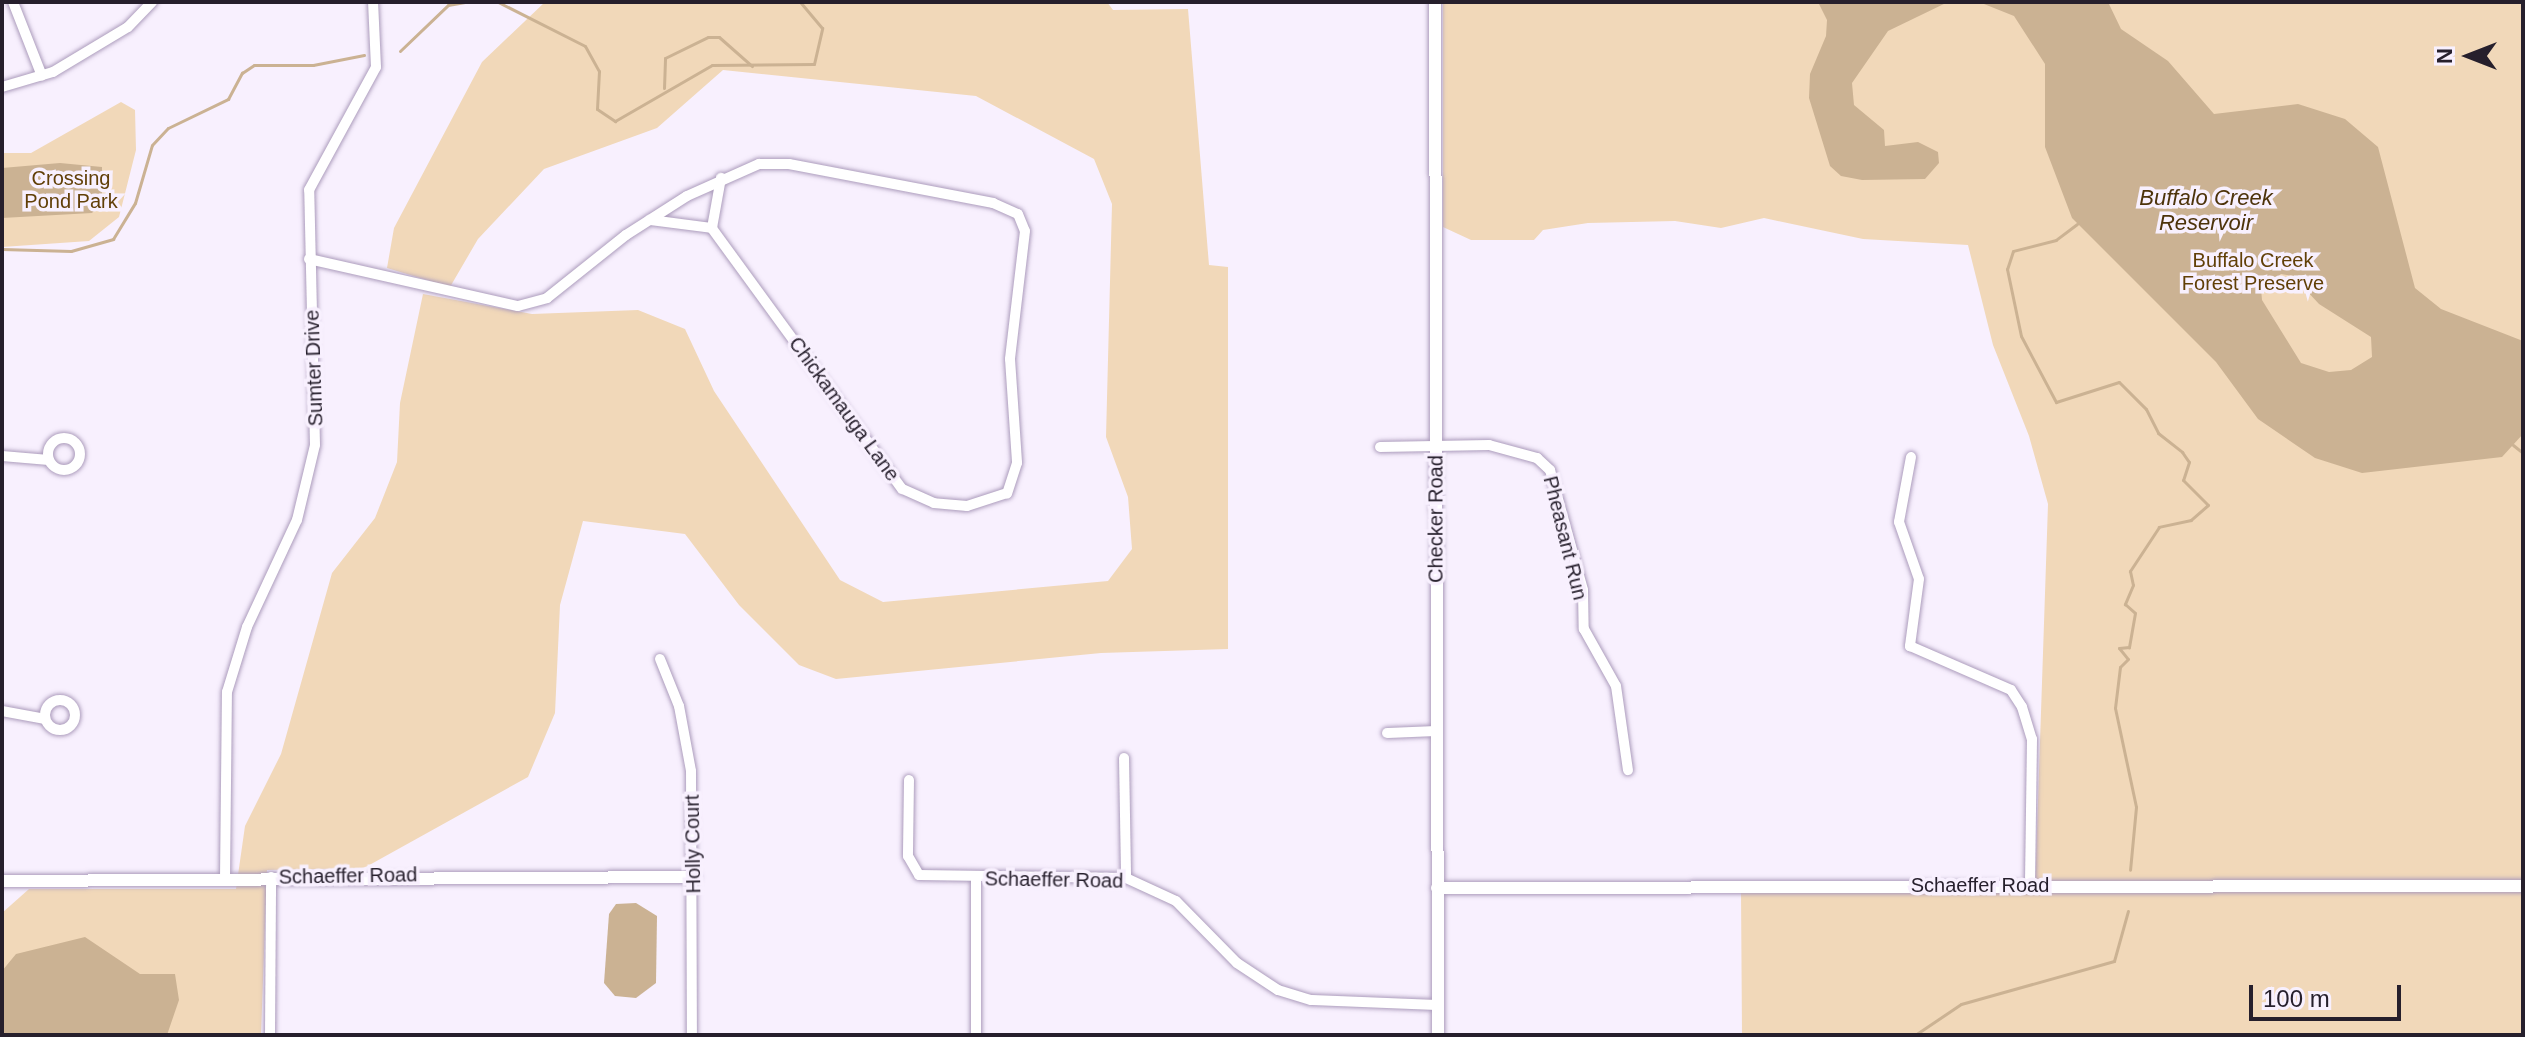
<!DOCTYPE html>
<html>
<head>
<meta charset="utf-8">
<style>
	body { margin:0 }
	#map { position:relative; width:2525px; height:1037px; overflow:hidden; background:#f8f0fe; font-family:Helvetica,sans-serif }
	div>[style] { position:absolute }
	.green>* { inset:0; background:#f1d8b9 }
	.water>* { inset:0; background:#cbb293 }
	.stream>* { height:3px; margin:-1.5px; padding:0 1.5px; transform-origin:1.5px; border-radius:1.5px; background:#cbb293 }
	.roads { filter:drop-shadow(0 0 2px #ac9cbc) drop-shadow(0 0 2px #ac9cbc) }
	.minor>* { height:10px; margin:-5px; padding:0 5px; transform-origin:5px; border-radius:5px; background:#fff }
	.minor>.ring { margin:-5px; padding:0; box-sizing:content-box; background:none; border:10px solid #fff; border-radius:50% }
	.tertiary>* { height:12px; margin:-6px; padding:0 6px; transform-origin:6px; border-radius:6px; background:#fff }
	span { translate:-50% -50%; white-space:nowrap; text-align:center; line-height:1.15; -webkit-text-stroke:7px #f8f0fe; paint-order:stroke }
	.park-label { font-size:20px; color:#613f07 }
	.street-label { font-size:20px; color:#261f2c }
	.water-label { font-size:22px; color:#4d330b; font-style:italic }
	.frame { position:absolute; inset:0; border:4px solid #261f2c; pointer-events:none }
	.north { position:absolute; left:2429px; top:16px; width:80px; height:80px; -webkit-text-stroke:6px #f8f0fe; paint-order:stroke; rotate:270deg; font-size:22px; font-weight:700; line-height:32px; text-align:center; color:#261f2c }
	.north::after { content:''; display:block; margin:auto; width:28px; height:36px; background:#261f2c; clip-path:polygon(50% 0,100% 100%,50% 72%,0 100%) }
	.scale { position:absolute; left:2249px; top:985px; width:152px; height:36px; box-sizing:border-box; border:4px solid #261f2c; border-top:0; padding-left:10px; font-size:24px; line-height:28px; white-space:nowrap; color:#261f2c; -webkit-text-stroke:6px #f8f0fe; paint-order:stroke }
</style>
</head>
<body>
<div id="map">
	<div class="green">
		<i style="clip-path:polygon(545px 2px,1107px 2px,1113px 10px,1188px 9px,1209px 265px,1228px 267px,1228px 649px,1101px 653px,836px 679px,799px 665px,739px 605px,685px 534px,583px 521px,560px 605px,555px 713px,528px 777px,364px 868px,267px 870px,261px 1035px,2px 1035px,2px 913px,29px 889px,236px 889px,245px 826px,281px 754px,332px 573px,375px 518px,397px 462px,400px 403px,423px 294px,532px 314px,638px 310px,685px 329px,714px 391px,840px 580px,883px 602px,1108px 581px,1132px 549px,1128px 497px,1106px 437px,1112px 204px,1094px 159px,976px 96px,723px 70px,657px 128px,544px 169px,478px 239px,450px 287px,387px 268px,394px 228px,482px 62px)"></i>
		<i style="clip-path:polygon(1443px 2px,2523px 2px,2523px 1035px,1742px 1035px,1741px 892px,2035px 891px,2048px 504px,2029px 436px,1993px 345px,1968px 245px,1863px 239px,1764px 218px,1721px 228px,1675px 221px,1588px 223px,1543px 230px,1534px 240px,1471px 240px,1443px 227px)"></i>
		<i style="clip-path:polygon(121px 102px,135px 110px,136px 150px,119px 217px,89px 241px,2px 247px,2px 153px,31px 153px)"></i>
	</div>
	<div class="water">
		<i style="clip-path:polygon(1818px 2px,1948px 2px,1888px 31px,1852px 83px,1854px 105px,1884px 130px,1885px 146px,1918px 142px,1938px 152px,1939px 163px,1925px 179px,1862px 180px,1841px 176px,1830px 166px,1809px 98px,1810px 74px,1826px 36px,1827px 20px)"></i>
		<i style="clip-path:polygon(evenodd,1979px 2px,2108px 2px,2121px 29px,2168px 61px,2214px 114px,2298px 104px,2345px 119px,2378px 147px,2415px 288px,2441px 309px,2523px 341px,2523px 434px,2502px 457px,2362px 473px,2315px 458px,2258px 419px,2216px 362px,2072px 218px,2045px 147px,2045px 64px,2014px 16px,1979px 2px,2281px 274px,2293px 276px,2319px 304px,2371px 337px,2372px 357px,2351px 370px,2329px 372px,2301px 363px,2262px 300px,2261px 289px,2281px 274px)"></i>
		<i style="clip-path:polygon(60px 163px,102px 167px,102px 202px,92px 213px,2px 218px,2px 168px)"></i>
		<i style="clip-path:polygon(636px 903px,657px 916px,656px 983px,636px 998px,615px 996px,604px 983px,609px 914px,616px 904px)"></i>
		<i style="clip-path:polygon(85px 937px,140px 974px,175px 974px,179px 1000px,167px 1035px,2px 1035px,2px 971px,16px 954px)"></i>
	</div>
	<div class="stream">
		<i style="left:498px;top:2px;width:97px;rotate:26.8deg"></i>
		<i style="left:585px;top:46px;width:29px;rotate:61deg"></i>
		<i style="left:599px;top:71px;width:38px;rotate:93deg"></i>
		<i style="left:597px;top:109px;width:22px;rotate:34deg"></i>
		<i style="left:615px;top:121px;width:112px;rotate:-30deg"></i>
		<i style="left:712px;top:65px;width:102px;rotate:-0.6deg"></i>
		<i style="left:814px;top:64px;width:37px;rotate:-77deg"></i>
		<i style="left:822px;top:28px;width:34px;rotate:-130deg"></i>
		<i style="left:400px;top:51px;width:66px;rotate:-43.8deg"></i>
		<i style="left:448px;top:5px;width:17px;rotate:-10deg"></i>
		<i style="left:664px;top:88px;width:30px;rotate:-88deg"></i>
		<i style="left:665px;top:58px;width:48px;rotate:-26deg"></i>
		<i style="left:708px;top:37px;width:11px"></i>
		<i style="left:719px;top:37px;width:44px;rotate:41.3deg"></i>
		<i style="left:2077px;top:224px;width:26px;rotate:143deg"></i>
		<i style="left:2056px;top:240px;width:44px;rotate:165.7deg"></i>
		<i style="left:2013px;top:251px;width:19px;rotate:108deg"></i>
		<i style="left:2007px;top:269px;width:68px;rotate:78.2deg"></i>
		<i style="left:2021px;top:336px;width:75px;rotate:62.1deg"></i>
		<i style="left:2056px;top:402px;width:66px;rotate:-17.6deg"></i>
		<i style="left:2119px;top:382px;width:38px;rotate:45deg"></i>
		<i style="left:2146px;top:409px;width:27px;rotate:63deg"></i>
		<i style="left:2158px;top:433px;width:31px;rotate:38deg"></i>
		<i style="left:2182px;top:452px;width:12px;rotate:55deg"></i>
		<i style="left:2189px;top:462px;width:19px;rotate:108deg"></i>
		<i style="left:2183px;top:480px;width:35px;rotate:45deg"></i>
		<i style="left:2208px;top:505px;width:23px;rotate:139deg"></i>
		<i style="left:2191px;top:520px;width:33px;rotate:168deg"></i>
		<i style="left:2159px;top:527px;width:53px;rotate:123.4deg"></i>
		<i style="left:2130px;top:571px;width:14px;rotate:78deg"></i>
		<i style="left:2133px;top:585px;width:21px;rotate:113deg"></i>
		<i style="left:2125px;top:604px;width:13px;rotate:42deg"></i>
		<i style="left:2135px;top:613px;width:35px;rotate:100deg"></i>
		<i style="left:2129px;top:647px;width:10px;rotate:174deg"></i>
		<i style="left:2119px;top:648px;width:14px;rotate:51deg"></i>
		<i style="left:2128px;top:659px;width:11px;rotate:135deg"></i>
		<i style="left:2120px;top:667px;width:41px;rotate:97deg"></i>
		<i style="left:2115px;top:708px;width:101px;rotate:78deg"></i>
		<i style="left:2136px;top:807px;width:63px;rotate:95.4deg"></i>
		<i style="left:2px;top:249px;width:69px;rotate:1.7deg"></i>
		<i style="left:71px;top:251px;width:44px;rotate:-15.9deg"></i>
		<i style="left:113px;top:239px;width:42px;rotate:-58.6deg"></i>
		<i style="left:135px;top:203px;width:60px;rotate:-73.7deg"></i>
		<i style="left:152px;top:145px;width:23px;rotate:-47deg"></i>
		<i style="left:168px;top:128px;width:67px;rotate:-25.8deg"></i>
		<i style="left:228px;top:99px;width:30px;rotate:-62deg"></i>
		<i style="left:242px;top:73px;width:14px;rotate:-34deg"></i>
		<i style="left:254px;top:65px;width:59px"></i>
		<i style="left:313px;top:65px;width:52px;rotate:-11.1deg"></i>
		<i style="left:2513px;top:445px;width:13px;rotate:39deg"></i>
		<i style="left:1915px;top:1035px;width:55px;rotate:-34deg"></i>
		<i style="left:1961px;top:1004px;width:159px;rotate:-15.7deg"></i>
		<i style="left:2114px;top:961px;width:52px;rotate:-74.4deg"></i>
	</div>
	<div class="roads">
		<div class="minor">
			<i style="left:13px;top:2px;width:79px;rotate:68.6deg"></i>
			<i style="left:2px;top:87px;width:53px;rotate:-16.4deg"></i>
			<i style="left:53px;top:72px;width:87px;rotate:-31deg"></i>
			<i style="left:128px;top:27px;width:35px;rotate:-46deg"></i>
			<i style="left:712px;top:228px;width:51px;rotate:-79.8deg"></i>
			<i style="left:309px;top:259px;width:214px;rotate:12.7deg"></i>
			<i style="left:518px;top:306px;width:30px;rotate:-15deg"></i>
			<i style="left:547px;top:298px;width:101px;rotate:-38.6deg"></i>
			<i style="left:626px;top:235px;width:72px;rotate:-32.6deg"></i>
			<i style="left:687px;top:196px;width:79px;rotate:-24deg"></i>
			<i style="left:759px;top:164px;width:30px"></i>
			<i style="left:789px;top:164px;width:208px;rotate:10.8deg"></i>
			<i style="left:993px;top:203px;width:27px;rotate:24deg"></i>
			<i style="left:1018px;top:214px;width:18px;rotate:68deg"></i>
			<i style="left:1025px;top:231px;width:129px;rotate:96.7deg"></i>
			<i style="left:1010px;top:359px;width:104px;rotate:86.1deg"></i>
			<i style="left:1017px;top:463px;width:32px;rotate:108deg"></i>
			<i style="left:1007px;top:493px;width:42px;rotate:162deg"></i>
			<i style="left:967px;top:506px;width:33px;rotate:-175deg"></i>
			<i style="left:934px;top:503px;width:35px;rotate:-156deg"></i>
			<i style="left:902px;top:489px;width:323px;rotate:-126.1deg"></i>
			<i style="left:712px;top:228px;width:63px;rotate:-172.6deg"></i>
			<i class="ring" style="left:48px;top:438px;width:22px;height:22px"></i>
			<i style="left:1380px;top:447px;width:109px;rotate:-1.1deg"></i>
			<i style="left:1489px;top:445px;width:50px;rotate:15.2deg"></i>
			<i style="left:1537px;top:458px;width:18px;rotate:43deg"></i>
			<i style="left:1550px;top:470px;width:124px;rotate:74.6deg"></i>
			<i style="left:1583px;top:590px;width:39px;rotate:89deg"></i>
			<i style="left:1584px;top:629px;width:65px;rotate:60.7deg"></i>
			<i style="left:1616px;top:686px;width:85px;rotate:81.9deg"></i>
			<i style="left:2px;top:456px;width:47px;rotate:4.9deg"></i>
			<i style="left:1911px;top:457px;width:66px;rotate:100.5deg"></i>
			<i style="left:1899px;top:522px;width:60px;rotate:70.7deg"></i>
			<i style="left:1919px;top:579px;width:68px;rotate:97.7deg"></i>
			<i style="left:1910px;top:646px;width:110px;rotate:23.5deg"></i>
			<i style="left:2011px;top:690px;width:20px;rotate:57deg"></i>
			<i style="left:2022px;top:707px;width:34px;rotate:73deg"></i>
			<i style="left:2032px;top:739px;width:146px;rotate:90.8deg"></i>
			<i style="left:660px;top:659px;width:51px;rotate:68deg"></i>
			<i style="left:679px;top:706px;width:66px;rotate:79.5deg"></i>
			<i style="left:691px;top:771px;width:264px;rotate:89.8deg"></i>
			<i class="ring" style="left:45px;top:700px;width:20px;height:20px"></i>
			<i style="left:2px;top:711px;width:44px;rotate:10.5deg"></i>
			<i style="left:1387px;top:733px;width:50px;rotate:-2.3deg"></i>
			<i style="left:1124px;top:758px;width:120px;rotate:89deg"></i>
			<i style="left:909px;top:780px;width:76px;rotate:90.8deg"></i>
			<i style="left:908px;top:856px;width:22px;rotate:60deg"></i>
			<i style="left:919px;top:875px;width:207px;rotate:0.8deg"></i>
			<i style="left:1126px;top:878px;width:55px;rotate:24.7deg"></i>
			<i style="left:1176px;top:901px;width:87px;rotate:45.5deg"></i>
			<i style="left:1237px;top:963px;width:49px;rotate:33.4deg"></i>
			<i style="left:1278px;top:990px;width:34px;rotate:17deg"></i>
			<i style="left:1311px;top:1000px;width:127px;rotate:2.3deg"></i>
			<i style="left:225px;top:879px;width:187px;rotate:-89.4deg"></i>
			<i style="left:227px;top:692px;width:68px;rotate:-72.9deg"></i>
			<i style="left:247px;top:627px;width:118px;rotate:-65deg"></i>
			<i style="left:297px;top:520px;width:77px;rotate:-76.5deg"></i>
			<i style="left:315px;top:445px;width:255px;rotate:-91.3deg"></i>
			<i style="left:309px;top:190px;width:140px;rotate:-61.4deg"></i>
			<i style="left:376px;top:67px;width:65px;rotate:-92.6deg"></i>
			<i style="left:270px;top:1035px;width:158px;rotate:-89.6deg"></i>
			<i style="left:976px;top:1035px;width:157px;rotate:-90deg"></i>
		</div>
		<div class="tertiary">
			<i style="left:1435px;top:2px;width:1033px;rotate:89.83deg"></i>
			<i style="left:2px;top:881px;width:692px;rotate:-0.33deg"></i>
			<i style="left:1437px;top:888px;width:1086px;rotate:-0.11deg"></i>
		</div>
	</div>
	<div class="park-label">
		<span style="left:71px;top:190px">Crossing<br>Pond Park</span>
		<span style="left:2253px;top:272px">Buffalo Creek<br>Forest Preserve</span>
	</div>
	<div class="street-label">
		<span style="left:314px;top:368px;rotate:-92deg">Sumter Drive</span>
		<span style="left:844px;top:409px;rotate:54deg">Chickamauga Lane</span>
		<span style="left:1436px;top:519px;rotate:-90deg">Checker Road</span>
		<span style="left:1565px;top:538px;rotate:76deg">Pheasant Run</span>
		<span style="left:693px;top:844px;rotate:-91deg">Holly Court</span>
		<span style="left:348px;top:876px;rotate:-1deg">Schaeffer Road</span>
		<span style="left:1054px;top:880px;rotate:1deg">Schaeffer Road</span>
		<span style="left:1980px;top:885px">Schaeffer Road</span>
	</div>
	<div class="water-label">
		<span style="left:2206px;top:210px">Buffalo Creek<br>Reservoir</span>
	</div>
	<div class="frame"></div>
	<div class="north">N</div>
	<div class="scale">100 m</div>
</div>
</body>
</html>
